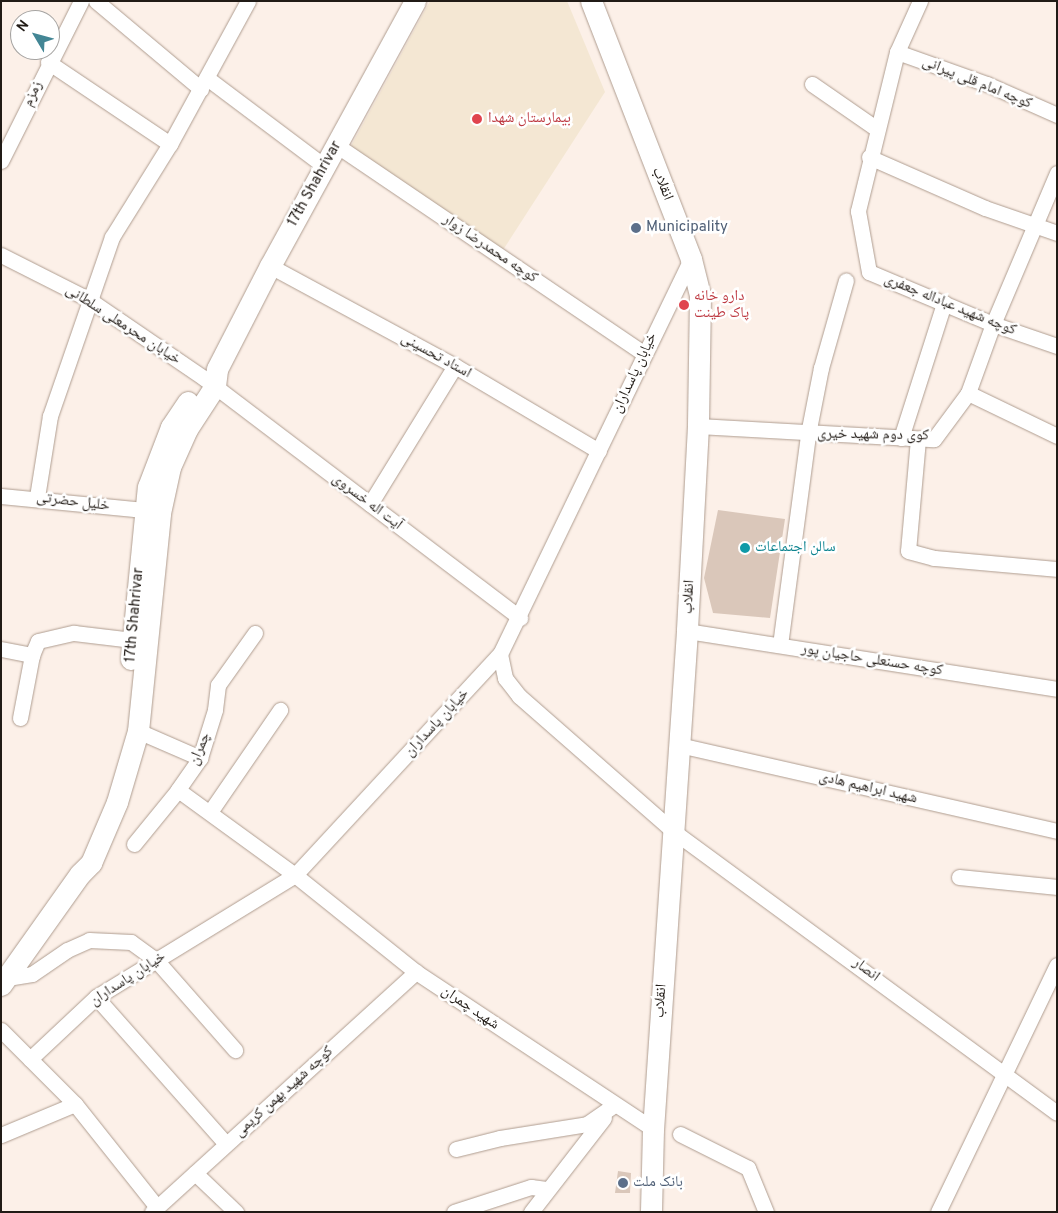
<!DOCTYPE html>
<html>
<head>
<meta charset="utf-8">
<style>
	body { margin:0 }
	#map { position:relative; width:1058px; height:1213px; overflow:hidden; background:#fcf0e8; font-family:Overpass,"Noto Naskh Arabic",sans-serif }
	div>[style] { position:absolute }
	.medical>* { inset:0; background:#f4e7d3 }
	.building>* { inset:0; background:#dac7ba }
	.roads { filter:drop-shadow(0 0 1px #af9d90) drop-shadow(0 0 1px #af9d90) }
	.minor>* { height:15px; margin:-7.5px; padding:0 7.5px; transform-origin:7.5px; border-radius:7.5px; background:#fff }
	.secondary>* { height:21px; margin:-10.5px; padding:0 10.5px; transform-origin:10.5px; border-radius:10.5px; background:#fff }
	.dots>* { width:14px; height:14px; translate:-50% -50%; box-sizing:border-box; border:2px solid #fff; border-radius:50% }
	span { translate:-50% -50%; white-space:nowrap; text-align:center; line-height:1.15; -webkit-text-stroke:5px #fff; paint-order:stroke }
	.street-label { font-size:15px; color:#211b16 }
	.health-label { font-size:15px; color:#be3a42 }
	.left { translate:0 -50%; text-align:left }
	.service-label { font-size:15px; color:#4e5e75 }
	.culture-label { font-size:15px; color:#0d838f }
	.frame { position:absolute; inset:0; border:2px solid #211b16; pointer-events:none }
	.north { position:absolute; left:10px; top:10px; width:50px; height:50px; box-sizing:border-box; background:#fff; border:1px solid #a6a4a2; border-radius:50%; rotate:307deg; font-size:14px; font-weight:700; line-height:20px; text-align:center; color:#211b16 }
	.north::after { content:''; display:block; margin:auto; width:18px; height:22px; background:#438695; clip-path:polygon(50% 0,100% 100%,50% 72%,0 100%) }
</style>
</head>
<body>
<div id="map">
	<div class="medical">
		<i style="clip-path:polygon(430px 1px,567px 1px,605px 92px,503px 250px,351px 146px)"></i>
	</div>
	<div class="building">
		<i style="clip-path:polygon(718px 510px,785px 519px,770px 618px,713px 613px,704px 578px)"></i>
		<i style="clip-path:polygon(618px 1171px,631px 1173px,630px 1193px,615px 1193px)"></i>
	</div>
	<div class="roads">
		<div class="minor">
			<i style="left:96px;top:1px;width:137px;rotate:40deg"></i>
			<i style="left:920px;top:1px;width:56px;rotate:114.3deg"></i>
			<i style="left:897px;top:52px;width:164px;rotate:103.8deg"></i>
			<i style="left:858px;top:211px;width:62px;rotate:79.8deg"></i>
			<i style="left:869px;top:272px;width:134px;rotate:22.8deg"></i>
			<i style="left:993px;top:324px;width:68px;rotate:19deg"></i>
			<i style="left:897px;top:52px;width:96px;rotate:19.6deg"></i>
			<i style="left:987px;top:84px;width:77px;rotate:23.9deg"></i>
			<i style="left:48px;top:62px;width:147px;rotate:33.9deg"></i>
			<i style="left:207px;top:78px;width:146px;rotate:36.9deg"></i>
			<i style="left:812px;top:84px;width:79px;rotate:34.7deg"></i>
			<i style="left:336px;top:145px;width:371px;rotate:34.1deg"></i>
			<i style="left:869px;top:157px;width:127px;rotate:23.7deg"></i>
			<i style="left:985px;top:208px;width:76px;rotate:19.1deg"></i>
			<i style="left:1px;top:161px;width:179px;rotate:-63.4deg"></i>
			<i style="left:1px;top:255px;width:97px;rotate:26.8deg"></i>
			<i style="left:88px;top:299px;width:140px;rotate:34.3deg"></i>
			<i style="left:204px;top:378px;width:397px;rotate:37.2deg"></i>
			<i style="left:270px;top:266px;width:210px;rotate:28.4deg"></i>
			<i style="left:455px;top:366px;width:167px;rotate:30.6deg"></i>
			<i style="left:968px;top:393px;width:99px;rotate:25.8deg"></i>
			<i style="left:698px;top:426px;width:236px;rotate:3.2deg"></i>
			<i style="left:934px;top:439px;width:57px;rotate:-53.5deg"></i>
			<i style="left:968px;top:393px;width:73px;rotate:-70.1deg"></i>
			<i style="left:993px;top:324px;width:164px;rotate:-67deg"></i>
			<i style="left:901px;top:438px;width:142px;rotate:-72.3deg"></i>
			<i style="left:918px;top:439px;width:112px;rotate:95.1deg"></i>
			<i style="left:908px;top:551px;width:27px;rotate:15deg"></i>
			<i style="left:934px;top:558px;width:123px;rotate:5.1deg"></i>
			<i style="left:1px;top:496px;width:144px;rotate:5.6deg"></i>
			<i style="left:37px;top:497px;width:82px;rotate:-80.9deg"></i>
			<i style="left:50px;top:416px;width:189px;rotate:-70.9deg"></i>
			<i style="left:112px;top:237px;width:110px;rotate:-58.1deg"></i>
			<i style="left:170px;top:144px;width:163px;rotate:-61.4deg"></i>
			<i style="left:370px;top:504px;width:162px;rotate:-58.4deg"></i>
			<i style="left:687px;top:631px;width:375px;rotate:8.9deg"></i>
			<i style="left:255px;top:633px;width:64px;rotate:125.4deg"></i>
			<i style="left:218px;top:685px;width:25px;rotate:97deg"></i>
			<i style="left:215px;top:710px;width:50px;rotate:107.4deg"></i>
			<i style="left:200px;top:758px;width:39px;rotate:125deg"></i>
			<i style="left:178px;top:790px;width:145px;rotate:36deg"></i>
			<i style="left:295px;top:875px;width:155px;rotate:38.7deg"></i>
			<i style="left:416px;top:972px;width:284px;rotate:33.5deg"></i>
			<i style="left:780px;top:645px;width:213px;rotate:-82.4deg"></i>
			<i style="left:808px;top:434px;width:67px;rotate:-78.9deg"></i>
			<i style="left:821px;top:368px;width:91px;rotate:-74.1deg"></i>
			<i style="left:1px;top:649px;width:32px;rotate:11deg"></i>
			<i style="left:32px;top:655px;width:15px;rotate:-67deg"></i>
			<i style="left:38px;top:641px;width:37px;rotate:-13deg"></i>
			<i style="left:74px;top:633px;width:59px;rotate:6.8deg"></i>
			<i style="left:500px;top:654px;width:25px;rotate:78deg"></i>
			<i style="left:505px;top:678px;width:23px;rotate:52deg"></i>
			<i style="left:519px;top:696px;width:205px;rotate:41.2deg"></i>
			<i style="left:673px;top:831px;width:476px;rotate:36.3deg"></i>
			<i style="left:20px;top:718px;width:64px;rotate:-79.2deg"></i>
			<i style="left:138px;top:731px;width:68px;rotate:23.5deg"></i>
			<i style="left:679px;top:745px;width:388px;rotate:12.8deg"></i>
			<i style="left:210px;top:812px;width:124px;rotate:-55.5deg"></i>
			<i style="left:134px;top:844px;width:70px;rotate:-50.8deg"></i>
			<i style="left:959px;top:877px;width:99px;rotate:5.8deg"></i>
			<i style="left:7px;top:978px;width:25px;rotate:-9deg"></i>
			<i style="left:32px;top:974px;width:42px;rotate:-34.4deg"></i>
			<i style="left:67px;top:950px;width:24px;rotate:-24deg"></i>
			<i style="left:89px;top:940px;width:42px;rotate:2.7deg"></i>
			<i style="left:131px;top:942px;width:31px;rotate:36deg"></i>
			<i style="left:156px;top:960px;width:120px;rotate:48.7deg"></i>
			<i style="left:96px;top:997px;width:196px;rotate:48.5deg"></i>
			<i style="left:1px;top:1030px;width:105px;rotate:45deg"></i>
			<i style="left:75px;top:1104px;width:132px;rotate:51.5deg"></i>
			<i style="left:30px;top:1059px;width:91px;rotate:-43.2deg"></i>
			<i style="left:96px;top:997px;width:233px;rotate:-31.5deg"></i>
			<i style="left:295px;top:875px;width:301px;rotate:-47.2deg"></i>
			<i style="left:500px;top:654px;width:439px;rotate:-64.2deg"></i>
			<i style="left:680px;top:1134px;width:76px;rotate:26.6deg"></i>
			<i style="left:748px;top:1168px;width:48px;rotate:67.8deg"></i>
			<i style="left:1px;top:1135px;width:80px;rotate:-22.7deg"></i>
			<i style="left:456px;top:1149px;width:45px;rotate:-14deg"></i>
			<i style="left:500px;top:1138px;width:88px;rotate:-9.1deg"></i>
			<i style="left:587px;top:1124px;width:33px;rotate:-35deg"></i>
			<i style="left:195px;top:1173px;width:57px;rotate:43.6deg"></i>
			<i style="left:152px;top:1212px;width:357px;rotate:-42.3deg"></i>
			<i style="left:454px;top:1212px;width:81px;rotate:-18deg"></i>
			<i style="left:531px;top:1187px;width:17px;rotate:7deg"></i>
			<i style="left:531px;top:1212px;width:119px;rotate:-52.2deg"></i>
			<i style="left:938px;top:1212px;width:274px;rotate:-64.3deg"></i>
		</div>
		<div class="secondary">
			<i style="left:591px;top:1px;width:277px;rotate:68.8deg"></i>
			<i style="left:691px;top:259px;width:38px;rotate:76deg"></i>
			<i style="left:700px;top:296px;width:130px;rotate:90.9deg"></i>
			<i style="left:698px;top:426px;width:205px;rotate:93.1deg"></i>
			<i style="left:687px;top:631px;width:499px;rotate:93.9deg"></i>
			<i style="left:653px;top:1129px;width:83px;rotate:91.4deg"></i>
			<i style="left:131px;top:659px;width:173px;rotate:-84.4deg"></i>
			<i style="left:148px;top:487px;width:64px;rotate:-69deg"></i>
			<i style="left:171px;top:427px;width:30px;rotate:-56deg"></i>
			<i style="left:1px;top:985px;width:136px;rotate:-54.6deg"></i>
			<i style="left:80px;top:874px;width:16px;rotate:-45deg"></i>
			<i style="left:91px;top:863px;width:66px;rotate:-66.9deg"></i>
			<i style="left:117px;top:802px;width:74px;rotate:-73.5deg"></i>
			<i style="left:138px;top:731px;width:219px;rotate:-84.2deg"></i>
			<i style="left:160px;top:513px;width:47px;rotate:-77.7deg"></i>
			<i style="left:170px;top:467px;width:42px;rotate:-65.9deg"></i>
			<i style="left:187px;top:429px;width:51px;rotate:-56.9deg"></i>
			<i style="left:215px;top:386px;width:17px;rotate:-83deg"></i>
			<i style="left:217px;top:369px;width:116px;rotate:-62.8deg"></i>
			<i style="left:270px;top:266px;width:302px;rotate:-61.3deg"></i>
		</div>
	</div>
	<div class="dots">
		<i style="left:477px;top:119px;background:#e0444e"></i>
		<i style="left:636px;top:228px;background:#5c6f8a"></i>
		<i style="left:684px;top:305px;background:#e0444e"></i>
		<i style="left:745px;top:548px;background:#0f9aa8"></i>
		<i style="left:623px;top:1183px;background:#5c6f8a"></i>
	</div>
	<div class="street-label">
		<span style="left:977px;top:83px;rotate:22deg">کوچه امام قلی پیرانی</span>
		<span style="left:33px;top:94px;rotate:-65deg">زمزم</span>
		<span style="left:315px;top:184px;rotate:-61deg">17th Shahrivar</span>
		<span style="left:662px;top:184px;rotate:69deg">انقلاب</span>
		<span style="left:490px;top:249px;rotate:34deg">کوچه محمدرضا زوار</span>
		<span style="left:950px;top:305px;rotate:22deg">کوچه شهید عباداله جعفری</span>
		<span style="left:123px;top:325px;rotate:33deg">خیابان محرمعلی سلطانی</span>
		<span style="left:436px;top:356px;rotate:29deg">استاد تحسینی</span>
		<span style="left:635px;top:373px;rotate:-65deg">خیابان پاسداران</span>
		<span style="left:873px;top:435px;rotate:1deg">کوی دوم شهید خیری</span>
		<span style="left:73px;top:502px;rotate:7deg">خلیل حضرتی</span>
		<span style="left:367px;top:502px;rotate:37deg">آیت اله خسروی</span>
		<span style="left:689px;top:597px;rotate:-87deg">انقلاب</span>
		<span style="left:135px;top:615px;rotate:-85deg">17th Shahrivar</span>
		<span style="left:872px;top:660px;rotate:9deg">کوچه حسنعلی حاجیان پور</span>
		<span style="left:437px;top:723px;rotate:-47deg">خیابان پاسداران</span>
		<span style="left:200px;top:749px;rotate:-67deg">چمران</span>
		<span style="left:868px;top:788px;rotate:13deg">شهید ابراهیم هادی</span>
		<span style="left:866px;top:970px;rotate:37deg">انصار</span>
		<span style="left:128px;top:979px;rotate:-33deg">خیابان پاسداران</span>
		<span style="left:661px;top:1001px;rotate:-86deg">انقلاب</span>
		<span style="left:470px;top:1008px;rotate:34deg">شهید چمران</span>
		<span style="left:284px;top:1092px;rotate:-42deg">کوچه شهید بهمن کریمی</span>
	</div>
	<div class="health-label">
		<span class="left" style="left:488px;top:119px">بیمارستان شهدا</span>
		<span class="left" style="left:694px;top:305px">دارو خانه<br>پاک طینت</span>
	</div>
	<div class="service-label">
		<span class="left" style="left:646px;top:228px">Municipality</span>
		<span class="left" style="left:633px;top:1183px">بانک ملت</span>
	</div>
	<div class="culture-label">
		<span class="left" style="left:755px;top:548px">سالن اجتماعات</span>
	</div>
	<div class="frame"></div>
	<div class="north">N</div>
</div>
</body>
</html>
